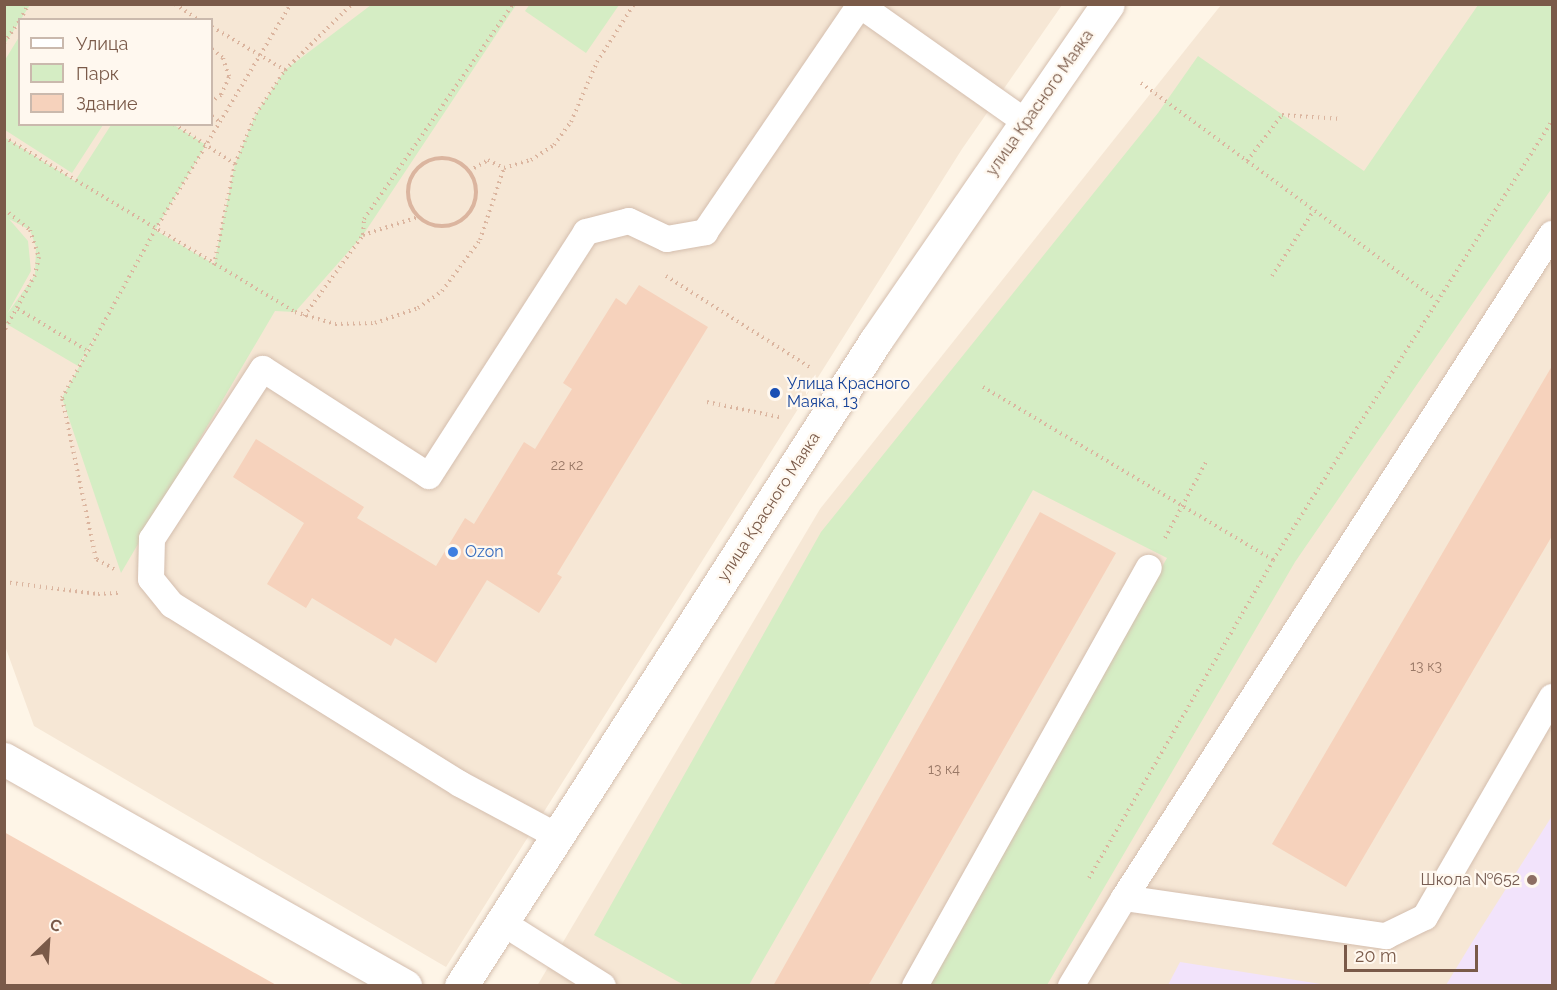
<!DOCTYPE html>
<html>
<head>
<meta charset="utf-8">
<style>
	body { margin:0 }
	#map { position:relative; width:1557px; height:990px; overflow:hidden; background:#fef5e7; font-family:Raleway,sans-serif }
	div>[style] { position:absolute }
	.residential>* { inset:0; background:#f6e7d5 }
	.education>* { inset:0; background:#f2e3fb }
	.green>* { inset:0; background:#d5edc4 }
	.building>* { inset:0; background:#f6d2bc }
	.path>* { height:4px; margin-top:-2px; transform-origin:0; background:repeating-linear-gradient(90deg,#dbb59f 0 1.5px,transparent 0 6px) }
	.path>.ring { margin:-2px; padding:0; box-sizing:content-box; background:none; border:4px solid #dbb59f; border-radius:50% }
	.roads { filter:drop-shadow(0 0 2px #d4beae) drop-shadow(0 0 2px #d4beae) }
	.service>* { height:26px; margin:-13px; padding:0 13px; transform-origin:13px; border-radius:13px; background:#fff }
	.minor>* { height:33px; margin:-16.5px; padding:0 16.5px; transform-origin:16.5px; border-radius:16.5px; background:#fff }
	.dots>* { width:16px; height:16px; translate:-50% -50%; box-sizing:border-box; border:3px solid #fff8ef; border-radius:50% }
	span { translate:-50% -50%; white-space:nowrap; text-align:center; line-height:1.15; -webkit-text-stroke:4.5px #fff8ef; paint-order:stroke }
	.number-label { font-size:14px; color:#997866 }
	.number-label span { -webkit-text-stroke-width:0 }
	.street-label { font-size:16px; color:#7a5a49 }
	.transit-label { font-size:16px; color:#164399 }
	.left { translate:0 -50%; text-align:left }
	.shop-label { font-size:16px; color:#366cbe }
	.education-label { font-size:16px; color:#785e54 }
	.right { translate:-100% -50%; text-align:right }
	.frame { position:absolute; inset:0; border:6px solid #7a5a49; pointer-events:none }
	.legend { position:absolute; left:18px; top:18px; width:195px; height:108px; box-sizing:border-box; background:#fff8ef; border:2px solid #cab9ad; margin:0; padding:8px 10px; list-style:none; font-size:18px; color:#7a5a49 }
	.legend li { display:flex; align-items:center; gap:12px; height:30px }
	.legend b { width:30px; border:2px solid #cab9ad }
	.north { position:absolute; left:18px; top:912px; width:60px; height:60px; -webkit-text-stroke:4px #fff8ef; paint-order:stroke; rotate:25deg; font-size:16px; font-weight:700; line-height:24px; text-align:center; color:#7a5a49 }
	.north::after { content:''; display:block; margin:auto; width:21px; height:27px; background:#7a5a49; clip-path:polygon(50% 0,100% 100%,50% 72%,0 100%) }
	.scale { position:absolute; left:1344px; top:945px; width:134px; height:27px; box-sizing:border-box; border:3px solid #7a5a49; border-top:0; padding-left:8px; font-size:18px; line-height:21px; white-space:nowrap; color:#7a5a49; -webkit-text-stroke:4px #fff8ef; paint-order:stroke }
</style>
</head>
<body>
<div id="map">
	<div class="residential">
		<i style="clip-path:polygon(evenodd,5px 5px,1062px 5px,962px 149px,446px 967px,34px 726px,5px 646px,5px 5px,20px 20px,212px 20px,212px 124px,20px 124px,20px 20px)"></i>
		<i style="clip-path:polygon(1221px 5px,1552px 5px,1552px 985px,537px 986px,820px 509px)"></i>
	</div>
	<div class="education">
		<i style="clip-path:polygon(1552px 816px,1552px 985px,1446px 985px,1471px 944px)"></i>
		<i style="clip-path:polygon(1180px 962px,1327px 985px,1168px 985px)"></i>
	</div>
	<div class="green">
		<i style="clip-path:polygon(5px 4px,30px 5px,5px 44px,4px 5px)"></i>
		<i style="clip-path:polygon(530px 4px,619px 4px,619px 5px,586px 53px,525px 11px)"></i>
		<i style="clip-path:polygon(evenodd,371px 5px,516px 5px,363px 235px,295px 312px,275px 311px,121px 573px,62px 398px,102px 325px,78px 366px,5px 323px,4px 137px,75px 181px,111px 125px,174px 125px,206px 145px,155px 230px,214px 264px,235px 164px,256px 114px,285px 70px,371px 5px,9px 219px,30px 230px,36px 247px,35px 275px,7px 314px,31px 271px,28px 241px,9px 219px)"></i>
		<i style="clip-path:polygon(1478px 5px,1552px 5px,1552px 188px,1295px 562px,1047px 985px,924px 985px,1167px 558px,1033px 490px,749px 985px,684px 985px,594px 935px,821px 532px,1158px 113px,1198px 56px,1364px 171px)"></i>
		<i style="clip-path:polygon(19px 37px,20px 124px,103px 125px,72px 173px,5px 130px,5px 60px)"></i>
	</div>
	<div class="building">
		<i style="clip-path:polygon(639px 285px,708px 327px,557px 574px,562px 577px,539px 613px,487px 580px,436px 663px,395px 638px,391px 646px,312px 598px,306px 608px,267px 584px,304px 523px,233px 477px,256px 439px,364px 507px,357px 518px,436px 566px,465px 518px,474px 524px,524px 442px,535px 449px,572px 389px,563px 383px,616px 298px,626px 305px)"></i>
		<i style="clip-path:polygon(1552px 366px,1552px 536px,1346px 887px,1272px 844px)"></i>
		<i style="clip-path:polygon(1040px 512px,1116px 553px,868px 986px,773px 986px)"></i>
		<i style="clip-path:polygon(4px 832px,278px 986px,4px 986px)"></i>
	</div>
	<div class="path">
		<i style="left:175px;top:4px;width:29px;rotate:34deg"></i>
		<i style="left:20px;top:20px;width:18px;rotate:-61deg"></i>
		<i style="left:212px;top:27px;width:85px;rotate:30.5deg"></i>
		<i style="left:4px;top:43px;width:28px;rotate:-55deg"></i>
		<i style="left:212px;top:49px;width:14px;rotate:39deg"></i>
		<i style="left:223px;top:58px;width:20px;rotate:72deg"></i>
		<i style="left:229px;top:77px;width:20px;rotate:114deg"></i>
		<i style="left:221px;top:95px;width:11px;rotate:146deg"></i>
		<i style="left:1141px;top:83px;width:366px;rotate:36.3deg"></i>
		<i style="left:212px;top:116px;width:10px;rotate:37deg"></i>
		<i style="left:174px;top:124px;width:73px;rotate:33.3deg"></i>
		<i style="left:4px;top:137px;width:340px;rotate:31deg"></i>
		<i style="left:295px;top:312px;width:42px;rotate:16.7deg"></i>
		<i style="left:335px;top:324px;width:40px;rotate:-1.4deg"></i>
		<i style="left:375px;top:323px;width:46px;rotate:-19.2deg"></i>
		<i style="left:418px;top:308px;width:29px;rotate:-35deg"></i>
		<i style="left:442px;top:291px;width:64px;rotate:-53.3deg"></i>
		<i style="left:480px;top:240px;width:76px;rotate:-71.6deg"></i>
		<i style="left:504px;top:168px;width:28px;rotate:-17deg"></i>
		<i style="left:531px;top:160px;width:27px;rotate:-33deg"></i>
		<i style="left:554px;top:145px;width:29px;rotate:-54deg"></i>
		<i style="left:571px;top:122px;width:65px;rotate:-66.6deg"></i>
		<i style="left:597px;top:62px;width:69px;rotate:-57.5deg"></i>
		<i class="ring" style="left:408px;top:158px;width:64px;height:64px"></i>
		<i style="left:1247px;top:161px;width:58px;rotate:-52.7deg"></i>
		<i style="left:1282px;top:115px;width:59px;rotate:3.9deg"></i>
		<i style="left:469px;top:171px;width:22px;rotate:-30deg"></i>
		<i style="left:488px;top:160px;width:18px;rotate:27deg"></i>
		<i style="left:4px;top:209px;width:33px;rotate:39deg"></i>
		<i style="left:30px;top:230px;width:28px;rotate:72deg"></i>
		<i style="left:39px;top:257px;width:18px;rotate:103deg"></i>
		<i style="left:35px;top:275px;width:64px;rotate:119deg"></i>
		<i style="left:363px;top:235px;width:16px;rotate:-86deg"></i>
		<i style="left:364px;top:219px;width:262px;rotate:-55.3deg"></i>
		<i style="left:214px;top:265px;width:103px;rotate:-78.3deg"></i>
		<i style="left:235px;top:164px;width:54px;rotate:-67.2deg"></i>
		<i style="left:256px;top:114px;width:53px;rotate:-56.6deg"></i>
		<i style="left:285px;top:70px;width:94px;rotate:-44.6deg"></i>
		<i style="left:666px;top:276px;width:172px;rotate:32.4deg"></i>
		<i style="left:1272px;top:276px;width:78px;rotate:-57.5deg"></i>
		<i style="left:18px;top:309px;width:79px;rotate:31.1deg"></i>
		<i style="left:304px;top:316px;width:100px;rotate:-53.9deg"></i>
		<i style="left:363px;top:235px;width:58px;rotate:-18.1deg"></i>
		<i style="left:983px;top:387px;width:338px;rotate:30.8deg"></i>
		<i style="left:707px;top:402px;width:74px;rotate:11.8deg"></i>
		<i style="left:1165px;top:538px;width:89px;rotate:-61.7deg"></i>
		<i style="left:114px;top:569px;width:21px;rotate:-151deg"></i>
		<i style="left:96px;top:559px;width:165px;rotate:-101.9deg"></i>
		<i style="left:62px;top:398px;width:192px;rotate:-61deg"></i>
		<i style="left:155px;top:230px;width:264px;rotate:-59deg"></i>
		<i style="left:4px;top:582px;width:95px;rotate:7.3deg"></i>
		<i style="left:98px;top:594px;width:22px;rotate:-3deg"></i>
		<i style="left:1089px;top:878px;width:367px;rotate:-59.9deg"></i>
		<i style="left:1273px;top:560px;width:520px;rotate:-57.56deg"></i>
	</div>
	<div class="roads">
		<div class="service">
			<i style="left:555px;top:835px;width:108px;rotate:-151.8deg"></i>
			<i style="left:460px;top:784px;width:339px;rotate:-148.1deg"></i>
			<i style="left:172px;top:605px;width:33px;rotate:-129deg"></i>
			<i style="left:151px;top:579px;width:40px;rotate:-88.6deg"></i>
			<i style="left:152px;top:539px;width:203px;rotate:-56.9deg"></i>
			<i style="left:263px;top:369px;width:197px;rotate:32.8deg"></i>
			<i style="left:429px;top:476px;width:290px;rotate:-57.2deg"></i>
			<i style="left:586px;top:232px;width:44px;rotate:-14.3deg"></i>
			<i style="left:629px;top:221px;width:42px;rotate:25.3deg"></i>
			<i style="left:667px;top:239px;width:39px;rotate:-10deg"></i>
			<i style="left:705px;top:232px;width:275px;rotate:-55.7deg"></i>
			<i style="left:860px;top:5px;width:203px;rotate:35.2deg"></i>
			<i style="left:1124px;top:898px;width:265px;rotate:8.3deg"></i>
			<i style="left:1386px;top:936px;width:43px;rotate:-26deg"></i>
			<i style="left:1425px;top:917px;width:254px;rotate:-60deg"></i>
			<i style="left:503px;top:923px;width:118px;rotate:32.2deg"></i>
			<i style="left:915px;top:986px;width:479px;rotate:-60.8deg"></i>
			<i style="left:1071px;top:986px;width:103px;rotate:-58.9deg"></i>
			<i style="left:1124px;top:898px;width:790px;rotate:-57.2deg"></i>
		</div>
		<div class="minor">
			<i style="left:4px;top:759px;width:461px;rotate:29.5deg"></i>
			<i style="left:461px;top:986px;width:768px;rotate:-57.28deg"></i>
			<i style="left:876px;top:340px;width:408px;rotate:-55.4deg"></i>
		</div>
	</div>
	<div class="dots">
		<i style="left:775px;top:393px;background:#1a4fb4"></i>
		<i style="left:453px;top:552px;background:#3f7fe0"></i>
		<i style="left:1532px;top:880px;background:#8d6e63"></i>
	</div>
	<div class="number-label">
		<span style="left:567px;top:465px">22 к2</span>
		<span style="left:1426px;top:666px">13 к3</span>
		<span style="left:944px;top:769px">13 к4</span>
	</div>
	<div class="street-label">
		<span style="left:1040px;top:103px;rotate:-55deg">улица Красного Маяка</span>
		<span style="left:769px;top:507px;rotate:-57deg">улица Красного Маяка</span>
	</div>
	<div class="transit-label">
		<span class="left" style="left:787px;top:393px">Улица Красного<br>Маяка, 13</span>
	</div>
	<div class="shop-label">
		<span class="left" style="left:465px;top:552px">Ozon</span>
	</div>
	<div class="education-label">
		<span class="right" style="left:1520px;top:880px">Школа №652</span>
	</div>
	<div class="frame"></div>
	<ul class="legend">
	<li><b style="height:8px;background:#fff"></b>Улица</li>
	<li><b style="height:16px;background:#d5edc4"></b>Парк</li>
	<li><b style="height:16px;background:#f6d2bc"></b>Здание</li>
	</ul>
	<div class="north">С</div>
	<div class="scale">20 m</div>
</div>
</body>
</html>
